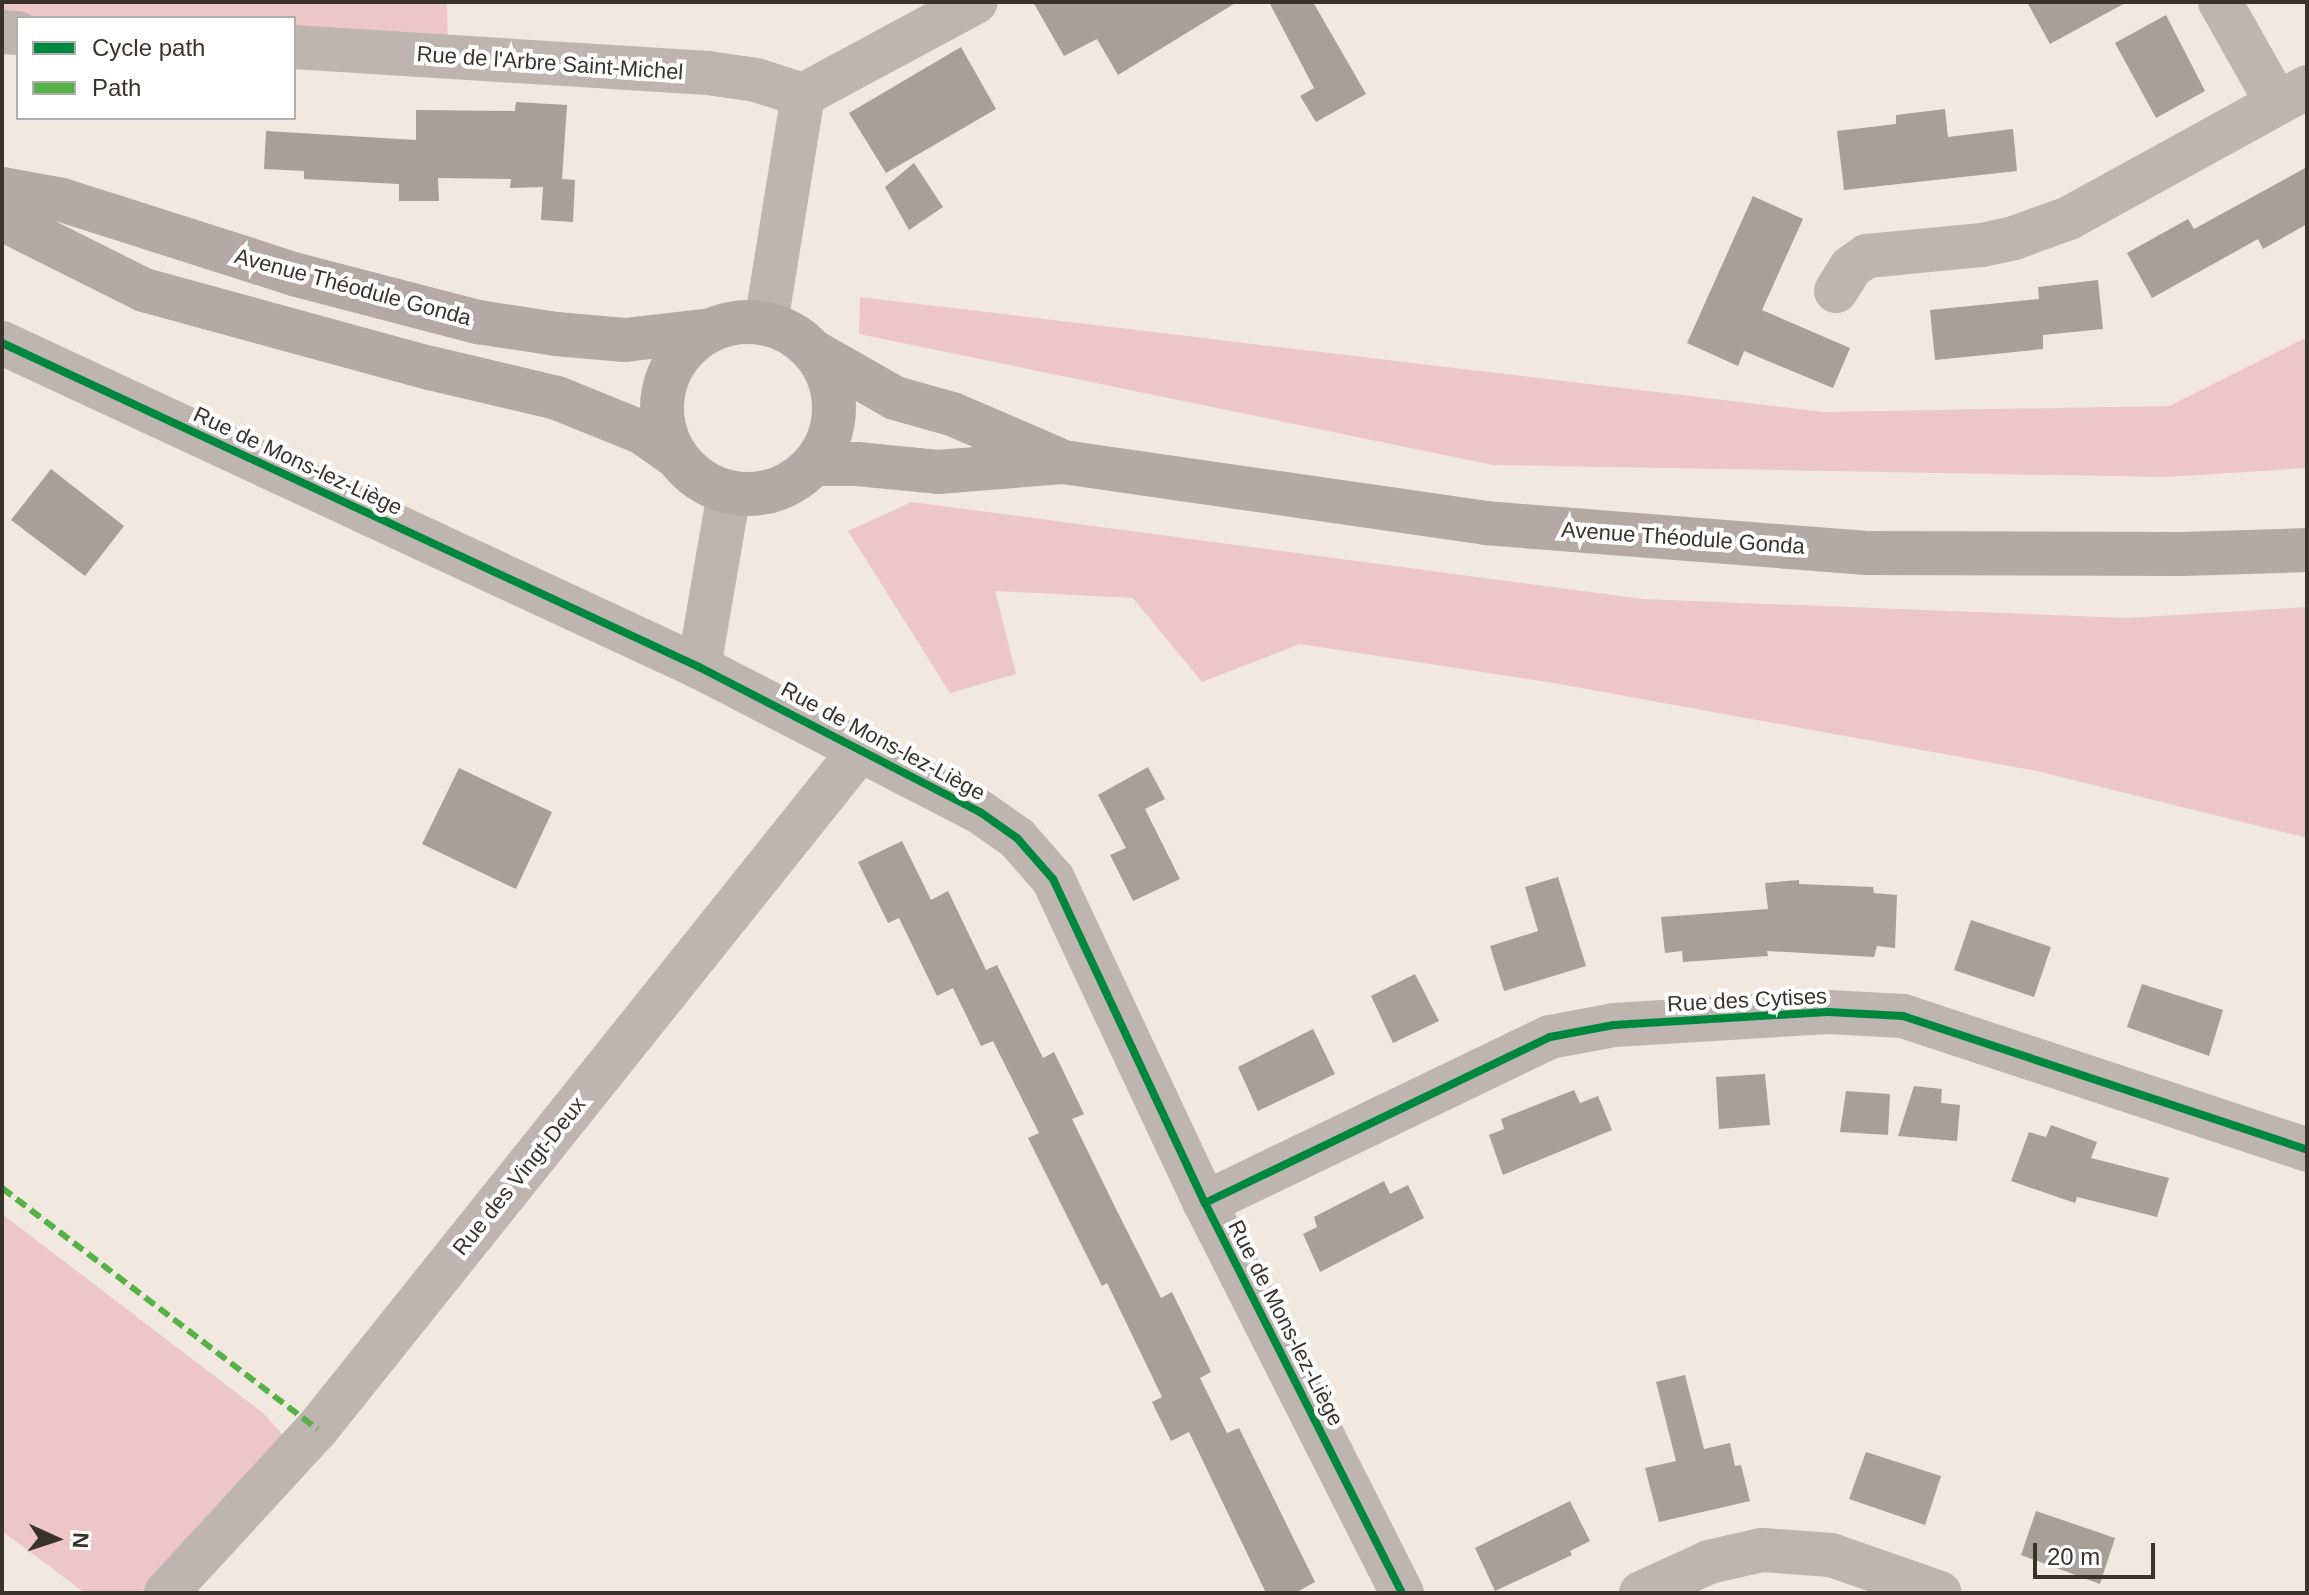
<!DOCTYPE html>
<html>
<head>
<meta charset="utf-8">
<style>
	body { margin:0 }
	#map { position:relative; width:2309px; height:1595px; overflow:hidden; background:#f1e8df; font-family:Arial,sans-serif }
	div>[style] { position:absolute }
	.green>* { inset:0; background:#edc6c7 }
	.building>* { inset:0; background:#a6a099 }
	.minor>* { height:44px; margin:-22px; padding:0 22px; transform-origin:22px; border-radius:22px; background:#beb4b0 }
	.tertiary>* { height:44px; margin:-22px; padding:0 22px; transform-origin:22px; border-radius:22px; background:#beb4b0 }
	.secondary>* { height:44px; margin:-22px; padding:0 22px; transform-origin:22px; border-radius:22px; background:#b5a9a5 }
	.secondary>.ring { margin:-22px; padding:0; box-sizing:content-box; background:none; border:44px solid #b5a9a5; border-radius:50% }
	.quiet>* { height:6px; margin-top:-3px; transform-origin:0; background:repeating-linear-gradient(90deg,#56b246 0 12px,transparent 0 18px) }
	.cycleway>* { height:8px; margin:-4px; padding:0 4px; transform-origin:4px; border-radius:4px; background:#00873e }
	span { translate:-50% -50%; white-space:nowrap; text-align:center; line-height:1.15; -webkit-text-stroke:8px #fff; paint-order:stroke }
	.street-label { font-size:22px; color:#3a332d }
	.frame { position:absolute; inset:0; border:4px solid #3a332d; pointer-events:none }
	.legend { position:absolute; left:16px; top:16px; width:280px; height:104px; box-sizing:border-box; background:#fff; border:2px solid #b0adab; margin:0; padding:10px 14px; list-style:none; font-size:24px; color:#3a332d }
	.legend li { display:flex; align-items:center; gap:16px; height:40px }
	.legend b { width:40px; border:2px solid #b0adab }
	.north { position:absolute; left:16px; top:1499px; width:80px; height:80px; -webkit-text-stroke:6px #fff; paint-order:stroke; rotate:93deg; font-size:22px; font-weight:700; line-height:32px; text-align:center; color:#3a332d }
	.north::after { content:''; display:block; margin:auto; width:28px; height:36px; background:#3a332d; clip-path:polygon(50% 0,100% 100%,50% 72%,0 100%) }
	.scale { position:absolute; left:2033px; top:1543px; width:122px; height:36px; box-sizing:border-box; border:4px solid #3a332d; border-top:0; padding-left:10px; font-size:24px; line-height:28px; white-space:nowrap; color:#3a332d; -webkit-text-stroke:6px #fff; paint-order:stroke }
</style>
</head>
<body>
<div id="map">
	<div class="green">
		<i style="clip-path:polygon(2px 2px,447px 2px,448px 55px,294px 47px,294px 18px,18px 18px,2px 32px)"></i>
		<i style="clip-path:polygon(860px 297px,1824px 412px,2169px 406px,2307px 337px,2307px 468px,2166px 477px,1493px 465px,859px 334px)"></i>
		<i style="clip-path:polygon(912px 502px,1643px 599px,2127px 618px,2307px 607px,2307px 838px,2037px 771px,1554px 683px,1300px 644px,1202px 682px,1133px 598px,995px 591px,1016px 674px,950px 693px,848px 531px)"></i>
		<i style="clip-path:polygon(2px 1214px,263px 1413px,284px 1436px,141px 1593px,85px 1593px,2px 1531px)"></i>
	</div>
	<div class="building">
		<i style="clip-path:polygon(1033px 2px,1237px 2px,1118px 75px,1097px 39px,1064px 56px)"></i>
		<i style="clip-path:polygon(1269px 2px,1313px 2px,1366px 94px,1316px 122px,1300px 96px,1314px 88px)"></i>
		<i style="clip-path:polygon(2027px 2px,2127px 2px,2050px 44px)"></i>
		<i style="clip-path:polygon(2166px 15px,2205px 91px,2156px 118px,2115px 43px)"></i>
		<i style="clip-path:polygon(961px 47px,996px 109px,886px 173px,849px 113px)"></i>
		<i style="clip-path:polygon(516px 102px,567px 105px,562px 179px,575px 180px,573px 222px,541px 220px,543px 187px,510px 188px,511px 179px,438px 178px,439px 201px,399px 201px,399px 184px,304px 179px,304px 171px,264px 169px,266px 131px,416px 140px,416px 110px,515px 111px)"></i>
		<i style="clip-path:polygon(1945px 109px,1948px 137px,2013px 129px,2017px 171px,1844px 190px,1837px 131px,1896px 124px,1896px 115px)"></i>
		<i style="clip-path:polygon(914px 163px,943px 207px,909px 230px,885px 187px)"></i>
		<i style="clip-path:polygon(2307px 167px,2307px 224px,2263px 249px,2258px 239px,2152px 298px,2127px 253px,2188px 219px,2194px 229px)"></i>
		<i style="clip-path:polygon(1753px 196px,1803px 219px,1762px 310px,1850px 348px,1833px 388px,1744px 351px,1738px 366px,1687px 343px)"></i>
		<i style="clip-path:polygon(2098px 280px,2103px 329px,2043px 335px,2043px 349px,1935px 360px,1930px 310px,2039px 299px,2038px 287px)"></i>
		<i style="clip-path:polygon(51px 469px,124px 526px,85px 576px,11px 520px)"></i>
		<i style="clip-path:polygon(1148px 767px,1165px 799px,1145px 809px,1180px 879px,1133px 901px,1110px 855px,1126px 848px,1098px 795px)"></i>
		<i style="clip-path:polygon(459px 768px,552px 812px,516px 889px,422px 844px)"></i>
		<i style="clip-path:polygon(902px 841px,931px 900px,948px 891px,986px 970px,997px 965px,1043px 1058px,1054px 1052px,1084px 1114px,1072px 1119px,1117px 1211px,1161px 1298px,1172px 1292px,1211px 1372px,1200px 1378px,1227px 1433px,1239px 1428px,1315px 1582px,1295px 1593px,1266px 1593px,1189px 1432px,1171px 1441px,1152px 1402px,1162px 1397px,1107px 1283px,1102px 1286px,1028px 1138px,1039px 1133px,993px 1041px,981px 1046px,953px 988px,937px 996px,899px 918px,888px 923px,858px 862px)"></i>
		<i style="clip-path:polygon(1558px 877px,1586px 966px,1504px 991px,1490px 946px,1538px 931px,1525px 887px)"></i>
		<i style="clip-path:polygon(1799px 880px,1799px 884px,1873px 887px,1874px 893px,1897px 895px,1895px 948px,1877px 946px,1874px 957px,1767px 951px,1768px 956px,1683px 962px,1682px 951px,1665px 953px,1661px 917px,1768px 909px,1765px 883px)"></i>
		<i style="clip-path:polygon(1971px 920px,2051px 947px,2034px 997px,1954px 970px)"></i>
		<i style="clip-path:polygon(1415px 974px,1439px 1021px,1393px 1043px,1371px 996px)"></i>
		<i style="clip-path:polygon(2142px 984px,2223px 1010px,2209px 1056px,2127px 1027px)"></i>
		<i style="clip-path:polygon(1313px 1029px,1335px 1074px,1258px 1111px,1238px 1067px)"></i>
		<i style="clip-path:polygon(1765px 1074px,1770px 1125px,1719px 1129px,1716px 1077px)"></i>
		<i style="clip-path:polygon(1914px 1086px,1942px 1089px,1941px 1103px,1960px 1105px,1957px 1141px,1898px 1136px)"></i>
		<i style="clip-path:polygon(1574px 1090px,1580px 1103px,1598px 1096px,1612px 1130px,1503px 1175px,1489px 1135px,1504px 1129px,1501px 1119px)"></i>
		<i style="clip-path:polygon(1846px 1091px,1890px 1094px,1888px 1135px,1840px 1132px)"></i>
		<i style="clip-path:polygon(2051px 1125px,2097px 1142px,2091px 1158px,2169px 1178px,2157px 1217px,2077px 1197px,2075px 1203px,2011px 1181px,2029px 1132px,2046px 1137px)"></i>
		<i style="clip-path:polygon(1384px 1181px,1390px 1194px,1408px 1185px,1424px 1218px,1320px 1272px,1303px 1234px,1317px 1227px,1314px 1217px)"></i>
		<i style="clip-path:polygon(1685px 1375px,1704px 1449px,1730px 1443px,1735px 1466px,1741px 1465px,1750px 1501px,1659px 1522px,1645px 1468px,1676px 1461px,1656px 1382px)"></i>
		<i style="clip-path:polygon(1866px 1452px,1941px 1476px,1925px 1525px,1849px 1499px)"></i>
		<i style="clip-path:polygon(1570px 1501px,1590px 1541px,1570px 1551px,1572px 1555px,1495px 1591px,1475px 1548px)"></i>
		<i style="clip-path:polygon(2036px 1511px,2115px 1538px,2100px 1584px,2021px 1555px)"></i>
	</div>
	<div class="minor">
		<i style="left:2220px;top:2px;width:116px;rotate:60.6deg"></i>
		<i style="left:2px;top:32px;width:16px;rotate:4deg"></i>
		<i style="left:294px;top:47px;width:415px;rotate:3.6deg"></i>
		<i style="left:708px;top:73px;width:49px;rotate:8.3deg"></i>
		<i style="left:756px;top:80px;width:49px;rotate:17.7deg"></i>
		<i style="left:1836px;top:291px;width:28px;rotate:-58deg"></i>
		<i style="left:1851px;top:267px;width:19px;rotate:-35deg"></i>
		<i style="left:1867px;top:256px;width:116px;rotate:-5.5deg"></i>
		<i style="left:1982px;top:245px;width:33px;rotate:-12deg"></i>
		<i style="left:2014px;top:238px;width:59px;rotate:-20deg"></i>
		<i style="left:2069px;top:218px;width:272px;rotate:-28.8deg"></i>
		<i style="left:2px;top:343px;width:769px;rotate:24.93deg"></i>
		<i style="left:1205px;top:1203px;width:383px;rotate:-25.7deg"></i>
		<i style="left:1550px;top:1037px;width:65px;rotate:-10.6deg"></i>
		<i style="left:1614px;top:1025px;width:214px;rotate:-3.5deg"></i>
		<i style="left:1828px;top:1012px;width:75px;rotate:3.1deg"></i>
		<i style="left:1903px;top:1016px;width:426px;rotate:18.3deg"></i>
		<i style="left:166px;top:1593px;width:223px;rotate:-47.4deg"></i>
		<i style="left:317px;top:1429px;width:871px;rotate:-51.34deg"></i>
		<i style="left:1641px;top:1593px;width:75px;rotate:-24.5deg"></i>
		<i style="left:1709px;top:1562px;width:54px;rotate:-12.8deg"></i>
		<i style="left:1762px;top:1550px;width:69px;rotate:4.1deg"></i>
		<i style="left:1831px;top:1555px;width:115px;rotate:19.2deg"></i>
	</div>
	<div class="tertiary">
		<i style="left:766px;top:323px;width:231px;rotate:-80.8deg"></i>
		<i style="left:803px;top:95px;width:196px;rotate:-28.3deg"></i>
		<i style="left:729px;top:493px;width:177px;rotate:99.8deg"></i>
		<i style="left:699px;top:667px;width:316px;rotate:27.3deg"></i>
		<i style="left:980px;top:812px;width:45px;rotate:35.1deg"></i>
		<i style="left:1017px;top:838px;width:55px;rotate:48.7deg"></i>
		<i style="left:1053px;top:879px;width:358px;rotate:64.9deg"></i>
		<i style="left:1205px;top:1203px;width:437px;rotate:63.2deg"></i>
	</div>
	<div class="secondary">
		<i style="left:2px;top:189px;width:61px;rotate:10.4deg"></i>
		<i style="left:62px;top:200px;width:247px;rotate:17.7deg"></i>
		<i style="left:297px;top:275px;width:187px;rotate:14.6deg"></i>
		<i style="left:478px;top:322px;width:79px;rotate:8.7deg"></i>
		<i style="left:556px;top:334px;width:69px;rotate:5deg"></i>
		<i style="left:625px;top:340px;width:87px;rotate:-6.6deg"></i>
		<i style="left:2px;top:219px;width:159px;rotate:26.6deg"></i>
		<i style="left:144px;top:290px;width:296px;rotate:15.3deg"></i>
		<i style="left:430px;top:368px;width:130px;rotate:13.3deg"></i>
		<i style="left:557px;top:398px;width:93px;rotate:22.1deg"></i>
		<i style="left:643px;top:433px;width:42px;rotate:35.2deg"></i>
		<i class="ring" style="left:662px;top:322px;width:128px;height:128px"></i>
		<i style="left:814px;top:352px;width:93px;rotate:29.6deg"></i>
		<i style="left:895px;top:398px;width:59px;rotate:15.7deg"></i>
		<i style="left:952px;top:414px;width:114px;rotate:23.2deg"></i>
		<i style="left:814px;top:464px;width:43px"></i>
		<i style="left:857px;top:464px;width:81px;rotate:5.6deg"></i>
		<i style="left:938px;top:472px;width:125px;rotate:-4.6deg"></i>
		<i style="left:1063px;top:462px;width:426px;rotate:8.2deg"></i>
		<i style="left:1485px;top:523px;width:383px;rotate:4.5deg"></i>
		<i style="left:1867px;top:553px;width:314px;rotate:0.2deg"></i>
		<i style="left:2181px;top:554px;width:126px;rotate:-1.8deg"></i>
	</div>
	<div class="quiet">
		<i style="left:2px;top:1188px;width:397px;rotate:37.4deg"></i>
	</div>
	<div class="cycleway">
		<i style="left:2px;top:343px;width:769px;rotate:24.93deg"></i>
		<i style="left:699px;top:667px;width:316px;rotate:27.3deg"></i>
		<i style="left:980px;top:812px;width:45px;rotate:35.1deg"></i>
		<i style="left:1017px;top:838px;width:55px;rotate:48.7deg"></i>
		<i style="left:1053px;top:879px;width:358px;rotate:64.9deg"></i>
		<i style="left:1205px;top:1203px;width:437px;rotate:63.2deg"></i>
		<i style="left:1205px;top:1203px;width:383px;rotate:-25.7deg"></i>
		<i style="left:1550px;top:1037px;width:65px;rotate:-10.6deg"></i>
		<i style="left:1614px;top:1025px;width:214px;rotate:-3.5deg"></i>
		<i style="left:1828px;top:1012px;width:75px;rotate:3.1deg"></i>
		<i style="left:1903px;top:1016px;width:426px;rotate:18.3deg"></i>
	</div>
	<div class="street-label">
		<span style="left:550px;top:63px;rotate:4deg">Rue de l'Arbre Saint-Michel</span>
		<span style="left:353px;top:287px;rotate:15deg">Avenue Théodule Gonda</span>
		<span style="left:298px;top:461px;rotate:25deg">Rue de Mons-lez-Liège</span>
		<span style="left:1683px;top:538px;rotate:4deg">Avenue Théodule Gonda</span>
		<span style="left:883px;top:741px;rotate:28deg">Rue de Mons-lez-Liège</span>
		<span style="left:1747px;top:1000px;rotate:-3deg">Rue des Cytises</span>
		<span style="left:519px;top:1176px;rotate:-51deg">Rue des Vingt-Deux</span>
		<span style="left:1286px;top:1323px;rotate:63deg">Rue de Mons-lez-Liège</span>
	</div>
	<div class="frame"></div>
	<ul class="legend">
	<li><b style="height:10px;background:#00873e"></b>Cycle path</li>
	<li><b style="height:10px;background:#56b246"></b>Path</li>
	</ul>
	<div class="north">N</div>
	<div class="scale">20 m</div>
</div>
</body>
</html>
